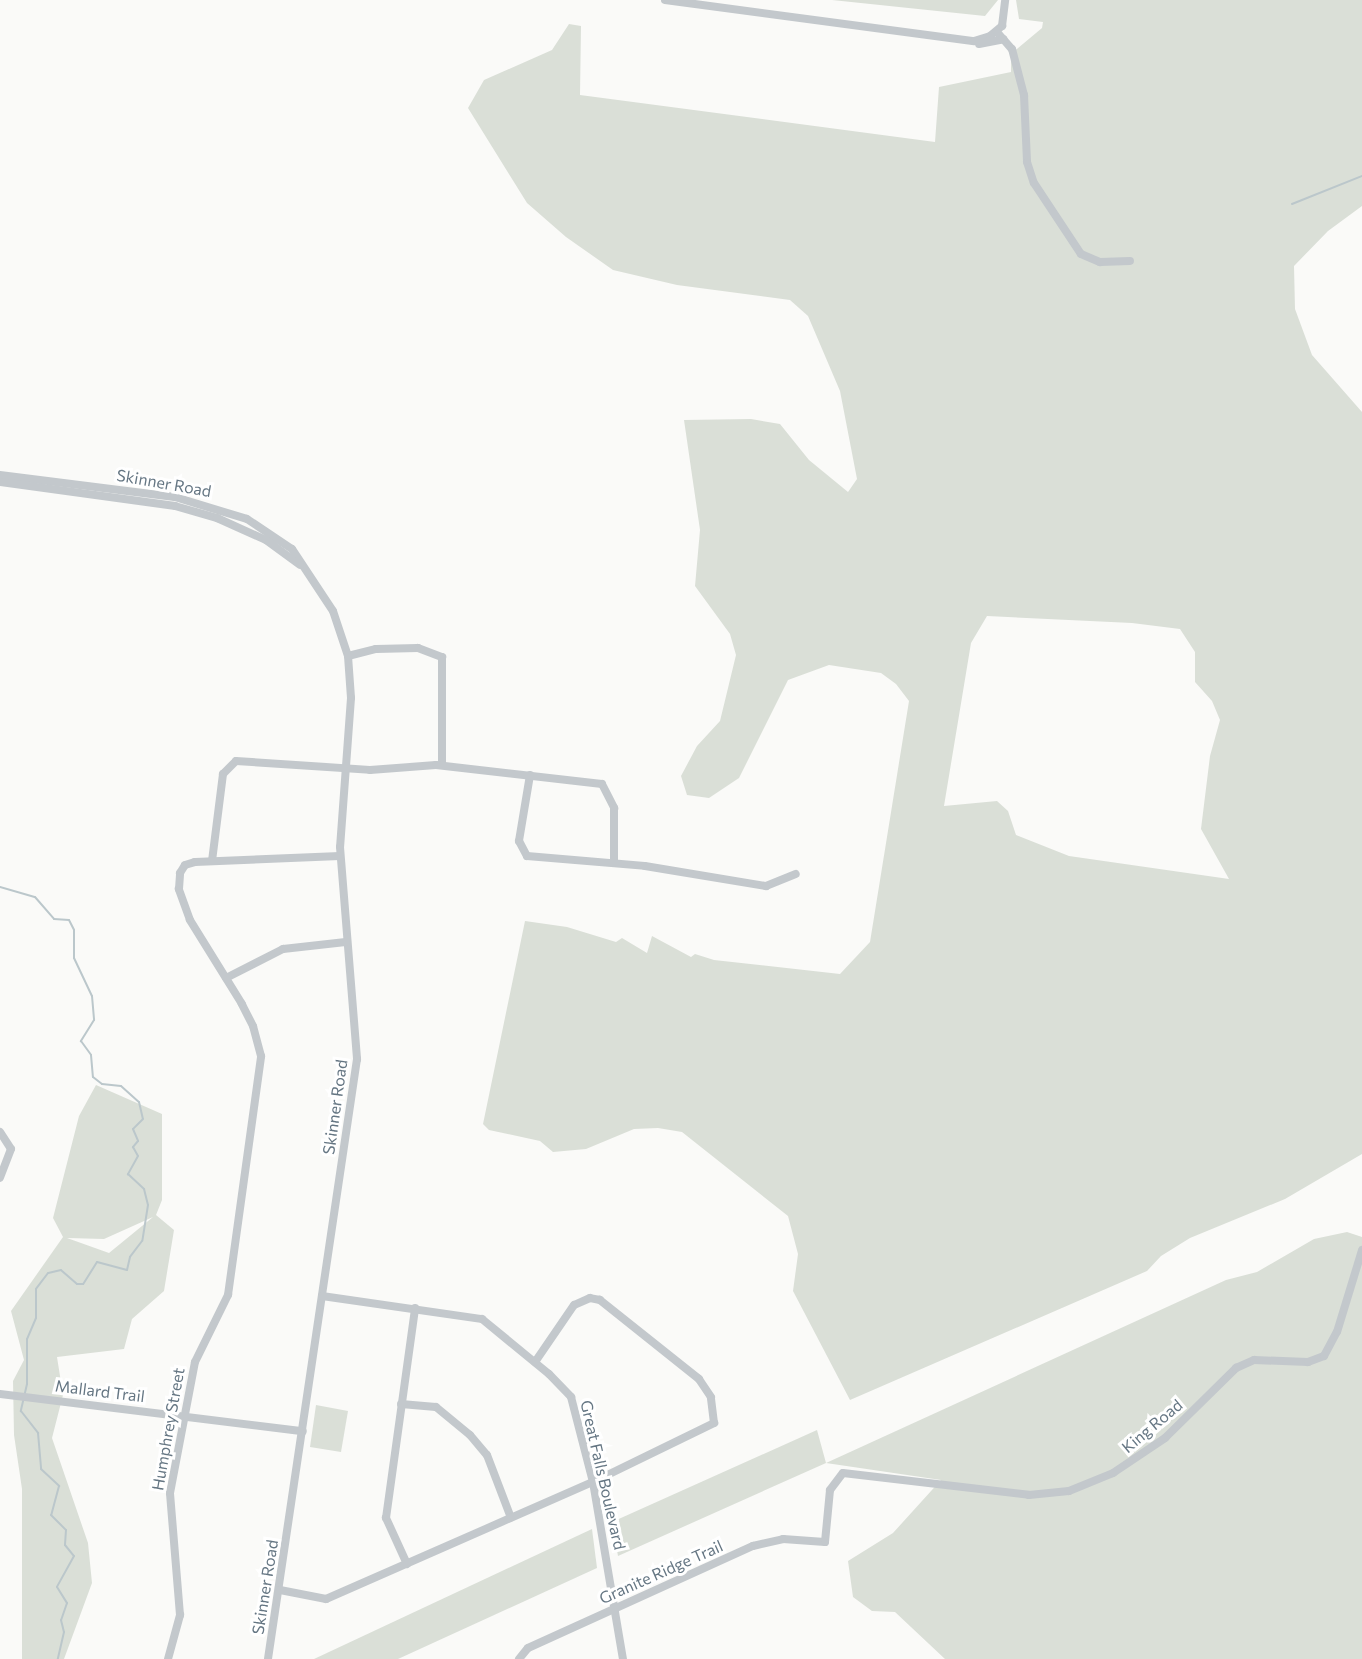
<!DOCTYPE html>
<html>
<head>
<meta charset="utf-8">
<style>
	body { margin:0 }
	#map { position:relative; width:1362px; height:1659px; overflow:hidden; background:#fafaf8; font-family:Commissioner,sans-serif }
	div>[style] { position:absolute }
	.green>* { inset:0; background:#dadfd7 }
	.stream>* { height:2px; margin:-1px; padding:0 1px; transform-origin:1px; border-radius:1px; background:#bbc7cb }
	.minor>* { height:8px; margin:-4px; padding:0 4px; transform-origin:4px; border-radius:4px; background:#c3c8cc }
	span { translate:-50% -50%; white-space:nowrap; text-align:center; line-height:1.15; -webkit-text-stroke:6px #fff; paint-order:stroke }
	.street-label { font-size:16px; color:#657683 }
</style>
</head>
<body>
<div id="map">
	<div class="green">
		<i style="clip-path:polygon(832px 0,998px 0,985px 16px)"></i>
		<i style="clip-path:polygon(evenodd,1016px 0,1362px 0,1362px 206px,1328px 231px,1294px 266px,1295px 309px,1312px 355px,1362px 412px,1362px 1154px,1285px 1199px,1190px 1238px,1161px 1256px,1147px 1271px,850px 1400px,793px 1291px,798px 1254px,788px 1216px,682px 1132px,658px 1128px,634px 1129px,586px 1149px,553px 1152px,540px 1141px,489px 1130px,483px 1124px,525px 921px,567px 927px,616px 942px,622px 938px,647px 953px,652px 936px,691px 957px,695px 954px,714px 960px,840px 974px,870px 942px,909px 701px,896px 684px,881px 673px,829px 665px,788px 680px,739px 778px,709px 798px,687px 795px,681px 776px,697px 746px,720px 721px,736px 655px,730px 634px,695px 586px,700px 530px,684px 420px,751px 419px,780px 424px,809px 460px,848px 492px,857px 479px,840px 391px,808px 316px,790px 300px,677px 285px,613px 270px,566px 237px,527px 203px,468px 108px,484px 80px,552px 50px,569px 24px,581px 26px,580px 95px,935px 142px,939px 87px,1011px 72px,1011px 54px,1042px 28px,1043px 22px,1019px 19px,1016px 0,987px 616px,1132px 623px,1180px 629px,1195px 652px,1195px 682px,1212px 701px,1220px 720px,1210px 756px,1201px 829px,1229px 879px,1069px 856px,1016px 835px,1008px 811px,997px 801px,944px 806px,971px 643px,987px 616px)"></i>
		<i style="clip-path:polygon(evenodd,96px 1085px,162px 1114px,162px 1200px,156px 1215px,174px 1230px,164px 1291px,132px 1319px,124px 1349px,57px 1357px,63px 1395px,52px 1438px,88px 1543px,92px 1583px,64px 1659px,22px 1659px,22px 1489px,14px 1435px,13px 1381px,24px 1360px,11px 1311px,63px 1237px,53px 1218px,79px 1116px,96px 1085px,153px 1217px,109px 1253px,67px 1238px,104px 1239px,153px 1217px)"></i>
		<i style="clip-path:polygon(1347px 1232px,1362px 1237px,1362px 1659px,945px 1659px,895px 1612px,872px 1611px,853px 1597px,848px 1561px,893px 1533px,941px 1480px,826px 1463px,618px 1556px,612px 1522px,817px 1430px,826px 1463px,1226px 1280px,1257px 1272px,1314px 1239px)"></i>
		<i style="clip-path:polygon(316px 1405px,348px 1411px,341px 1452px,310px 1447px)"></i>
		<i style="clip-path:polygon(592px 1529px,597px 1568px,398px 1659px,314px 1659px)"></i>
	</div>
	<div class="stream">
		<i style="left:1292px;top:204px;width:75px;rotate:-21.8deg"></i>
		<i style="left:0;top:887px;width:36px;rotate:16deg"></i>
		<i style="left:35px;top:897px;width:29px;rotate:49deg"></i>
		<i style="left:54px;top:919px;width:15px;rotate:4deg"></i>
		<i style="left:69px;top:920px;width:11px;rotate:63deg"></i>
		<i style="left:74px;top:930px;width:28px;rotate:90deg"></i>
		<i style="left:74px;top:958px;width:42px;rotate:64.7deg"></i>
		<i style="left:92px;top:996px;width:24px;rotate:85deg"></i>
		<i style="left:94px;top:1020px;width:25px;rotate:122deg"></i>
		<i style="left:81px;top:1041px;width:17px;rotate:54deg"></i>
		<i style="left:91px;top:1055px;width:22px;rotate:85deg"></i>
		<i style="left:93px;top:1077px;width:11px;rotate:38deg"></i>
		<i style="left:102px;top:1084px;width:19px;rotate:6deg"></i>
		<i style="left:121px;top:1086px;width:24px;rotate:42deg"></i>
		<i style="left:139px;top:1102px;width:17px;rotate:77deg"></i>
		<i style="left:143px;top:1119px;width:14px;rotate:135deg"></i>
		<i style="left:133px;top:1129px;width:13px;rotate:67deg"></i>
		<i style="left:138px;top:1141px;width:8px;rotate:130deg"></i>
		<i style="left:133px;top:1147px;width:10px;rotate:61deg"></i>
		<i style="left:138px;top:1156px;width:21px;rotate:119deg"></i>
		<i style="left:128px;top:1174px;width:22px;rotate:43deg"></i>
		<i style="left:144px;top:1189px;width:16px;rotate:76deg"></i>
		<i style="left:148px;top:1205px;width:36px;rotate:99deg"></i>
		<i style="left:142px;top:1241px;width:20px;rotate:127deg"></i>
		<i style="left:130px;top:1257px;width:13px;rotate:103deg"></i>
		<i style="left:127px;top:1270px;width:31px;rotate:-165deg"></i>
		<i style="left:97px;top:1262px;width:26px;rotate:122deg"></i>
		<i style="left:83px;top:1284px;width:6px;rotate:180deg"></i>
		<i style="left:77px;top:1284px;width:21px;rotate:-139deg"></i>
		<i style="left:61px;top:1270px;width:13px;rotate:167deg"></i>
		<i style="left:48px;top:1273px;width:20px;rotate:127deg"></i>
		<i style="left:36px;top:1289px;width:29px;rotate:90deg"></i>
		<i style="left:36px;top:1318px;width:23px;rotate:113deg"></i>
		<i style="left:27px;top:1339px;width:45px;rotate:90deg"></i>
		<i style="left:27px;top:1384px;width:28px;rotate:103deg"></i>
		<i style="left:21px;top:1411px;width:28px;rotate:52deg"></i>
		<i style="left:38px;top:1433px;width:36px;rotate:85deg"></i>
		<i style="left:41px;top:1469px;width:25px;rotate:43deg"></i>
		<i style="left:59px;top:1486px;width:30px;rotate:105deg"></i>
		<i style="left:51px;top:1515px;width:21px;rotate:45deg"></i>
		<i style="left:66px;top:1530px;width:15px;rotate:94deg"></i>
		<i style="left:65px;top:1545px;width:14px;rotate:51deg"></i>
		<i style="left:74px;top:1556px;width:35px;rotate:119deg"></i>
		<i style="left:57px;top:1587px;width:19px;rotate:58deg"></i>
		<i style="left:67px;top:1603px;width:18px;rotate:109deg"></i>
		<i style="left:61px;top:1620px;width:12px;rotate:76deg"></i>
		<i style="left:64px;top:1632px;width:28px;rotate:103deg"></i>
	</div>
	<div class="minor">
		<i style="left:665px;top:0;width:312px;rotate:7.6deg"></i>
		<i style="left:974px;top:41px;width:17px;rotate:-17deg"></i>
		<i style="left:990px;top:36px;width:16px;rotate:-40deg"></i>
		<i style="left:1002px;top:26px;width:26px;rotate:-83deg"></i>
		<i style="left:997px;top:32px;width:23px;rotate:49deg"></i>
		<i style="left:1012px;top:49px;width:48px;rotate:75.4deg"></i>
		<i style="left:1024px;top:95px;width:67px;rotate:87.4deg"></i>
		<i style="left:1027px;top:162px;width:22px;rotate:72deg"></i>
		<i style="left:1034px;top:183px;width:85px;rotate:56.5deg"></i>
		<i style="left:1081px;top:254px;width:21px;rotate:23deg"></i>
		<i style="left:1100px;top:262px;width:30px;rotate:-2deg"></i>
		<i style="left:979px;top:44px;width:25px;rotate:-11deg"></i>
		<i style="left:0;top:475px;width:176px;rotate:7.2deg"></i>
		<i style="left:175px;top:497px;width:75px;rotate:17deg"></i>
		<i style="left:247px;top:519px;width:54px;rotate:33.7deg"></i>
		<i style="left:292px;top:549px;width:74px;rotate:56.5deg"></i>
		<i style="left:333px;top:611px;width:47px;rotate:71.6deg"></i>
		<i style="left:348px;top:656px;width:42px;rotate:85.9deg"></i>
		<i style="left:351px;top:698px;width:149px;rotate:94.2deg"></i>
		<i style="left:340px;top:847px;width:213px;rotate:85.4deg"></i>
		<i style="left:357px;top:1059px;width:607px;rotate:98.44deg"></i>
		<i style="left:0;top:482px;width:177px;rotate:7.8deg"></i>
		<i style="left:175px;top:506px;width:44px;rotate:15.9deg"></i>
		<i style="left:217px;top:518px;width:54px;rotate:24.2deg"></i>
		<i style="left:266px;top:540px;width:42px;rotate:36.3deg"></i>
		<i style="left:348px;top:656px;width:29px;rotate:-14deg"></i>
		<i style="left:376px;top:649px;width:42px;rotate:-1.4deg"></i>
		<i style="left:418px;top:648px;width:26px;rotate:21deg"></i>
		<i style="left:442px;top:657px;width:108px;rotate:90deg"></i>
		<i style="left:530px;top:775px;width:67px;rotate:99.5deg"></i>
		<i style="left:519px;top:841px;width:17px;rotate:62deg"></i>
		<i style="left:527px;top:856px;width:118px;rotate:4.8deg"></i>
		<i style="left:645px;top:866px;width:123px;rotate:9.4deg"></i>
		<i style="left:766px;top:886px;width:32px;rotate:-22deg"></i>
		<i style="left:212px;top:861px;width:88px;rotate:-82.8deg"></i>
		<i style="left:223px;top:774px;width:18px;rotate:-45deg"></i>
		<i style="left:236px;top:761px;width:134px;rotate:3.8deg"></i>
		<i style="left:370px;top:770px;width:66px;rotate:-4.3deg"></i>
		<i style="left:436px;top:765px;width:167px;rotate:6.5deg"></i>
		<i style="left:602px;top:784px;width:27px;rotate:63deg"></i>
		<i style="left:614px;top:808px;width:55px;rotate:90deg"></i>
		<i style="left:226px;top:978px;width:64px;rotate:-27deg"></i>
		<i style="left:283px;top:949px;width:63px;rotate:-6.3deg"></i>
		<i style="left:0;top:1132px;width:20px;rotate:57deg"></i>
		<i style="left:11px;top:1149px;width:31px;rotate:111deg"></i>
		<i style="left:322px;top:1296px;width:162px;rotate:8.2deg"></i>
		<i style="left:482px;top:1319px;width:87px;rotate:39.4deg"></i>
		<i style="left:549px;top:1374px;width:32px;rotate:46deg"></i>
		<i style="left:571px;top:1397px;width:88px;rotate:75.5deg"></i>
		<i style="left:593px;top:1482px;width:180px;rotate:80.4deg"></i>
		<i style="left:0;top:1394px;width:305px;rotate:7deg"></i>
		<i style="left:401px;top:1404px;width:35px;rotate:5deg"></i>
		<i style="left:436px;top:1407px;width:44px;rotate:39.5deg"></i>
		<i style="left:470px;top:1435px;width:26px;rotate:50deg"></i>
		<i style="left:487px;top:1455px;width:67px;rotate:69.1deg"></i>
		<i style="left:407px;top:1564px;width:51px;rotate:-114.5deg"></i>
		<i style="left:386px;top:1518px;width:212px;rotate:-82.1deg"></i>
		<i style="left:280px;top:1590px;width:47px;rotate:11.1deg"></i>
		<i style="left:326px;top:1599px;width:292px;rotate:-23.7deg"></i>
		<i style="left:593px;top:1482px;width:135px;rotate:-26deg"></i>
		<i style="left:714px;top:1423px;width:26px;rotate:-97deg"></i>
		<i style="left:711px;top:1397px;width:22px;rotate:-124deg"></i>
		<i style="left:699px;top:1379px;width:127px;rotate:-141.4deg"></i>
		<i style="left:600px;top:1300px;width:10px;rotate:-169deg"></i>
		<i style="left:590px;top:1298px;width:17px;rotate:156deg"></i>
		<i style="left:574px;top:1305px;width:69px;rotate:124.4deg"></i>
		<i style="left:168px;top:1659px;width:46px;rotate:-74.7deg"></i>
		<i style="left:180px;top:1615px;width:122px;rotate:-94.7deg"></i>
		<i style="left:170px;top:1493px;width:133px;rotate:-79.2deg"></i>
		<i style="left:195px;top:1362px;width:75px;rotate:-63.8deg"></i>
		<i style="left:228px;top:1295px;width:241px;rotate:-82.1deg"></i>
		<i style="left:261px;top:1056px;width:31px;rotate:-105deg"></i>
		<i style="left:253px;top:1026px;width:25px;rotate:-117deg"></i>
		<i style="left:242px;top:1004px;width:99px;rotate:-121.8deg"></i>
		<i style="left:190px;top:920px;width:33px;rotate:-110deg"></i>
		<i style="left:179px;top:889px;width:16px;rotate:-86deg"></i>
		<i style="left:180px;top:873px;width:9px;rotate:-58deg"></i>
		<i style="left:185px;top:865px;width:10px;rotate:-17deg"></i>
		<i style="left:195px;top:862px;width:145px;rotate:-2.4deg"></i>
		<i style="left:519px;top:1659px;width:14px;rotate:-51deg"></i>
		<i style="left:528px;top:1648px;width:247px;rotate:-24.4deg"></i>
		<i style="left:753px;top:1546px;width:31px;rotate:-13deg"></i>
		<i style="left:783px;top:1539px;width:42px;rotate:4.1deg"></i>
		<i style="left:825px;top:1542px;width:52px;rotate:-84.5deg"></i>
		<i style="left:830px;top:1490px;width:21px;rotate:-53deg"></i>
		<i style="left:843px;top:1473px;width:187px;rotate:6.7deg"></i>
		<i style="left:1029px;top:1495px;width:40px;rotate:-5.7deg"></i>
		<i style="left:1069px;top:1491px;width:48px;rotate:-22.2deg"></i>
		<i style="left:1113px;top:1473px;width:63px;rotate:-33.9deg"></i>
		<i style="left:1165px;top:1438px;width:100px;rotate:-44.6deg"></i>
		<i style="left:1236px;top:1368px;width:20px;rotate:-24deg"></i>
		<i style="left:1254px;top:1360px;width:54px;rotate:2.1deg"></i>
		<i style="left:1308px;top:1362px;width:17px;rotate:-21deg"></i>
		<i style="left:1324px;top:1356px;width:27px;rotate:-62deg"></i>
		<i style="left:1337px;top:1332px;width:86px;rotate:-73deg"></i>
	</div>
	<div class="street-label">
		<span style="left:164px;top:483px;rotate:10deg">Skinner Road</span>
		<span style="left:335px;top:1107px;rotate:-82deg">Skinner Road</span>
		<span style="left:100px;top:1391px;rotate:7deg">Mallard Trail</span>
		<span style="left:1152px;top:1426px;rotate:-40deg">King Road</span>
		<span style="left:168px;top:1429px;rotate:-80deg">Humphrey Street</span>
		<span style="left:603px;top:1475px;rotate:77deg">Great Falls Boulevard</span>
		<span style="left:661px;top:1572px;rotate:-24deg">Granite Ridge Trail</span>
		<span style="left:265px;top:1587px;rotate:-81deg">Skinner Road</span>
	</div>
</div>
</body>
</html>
